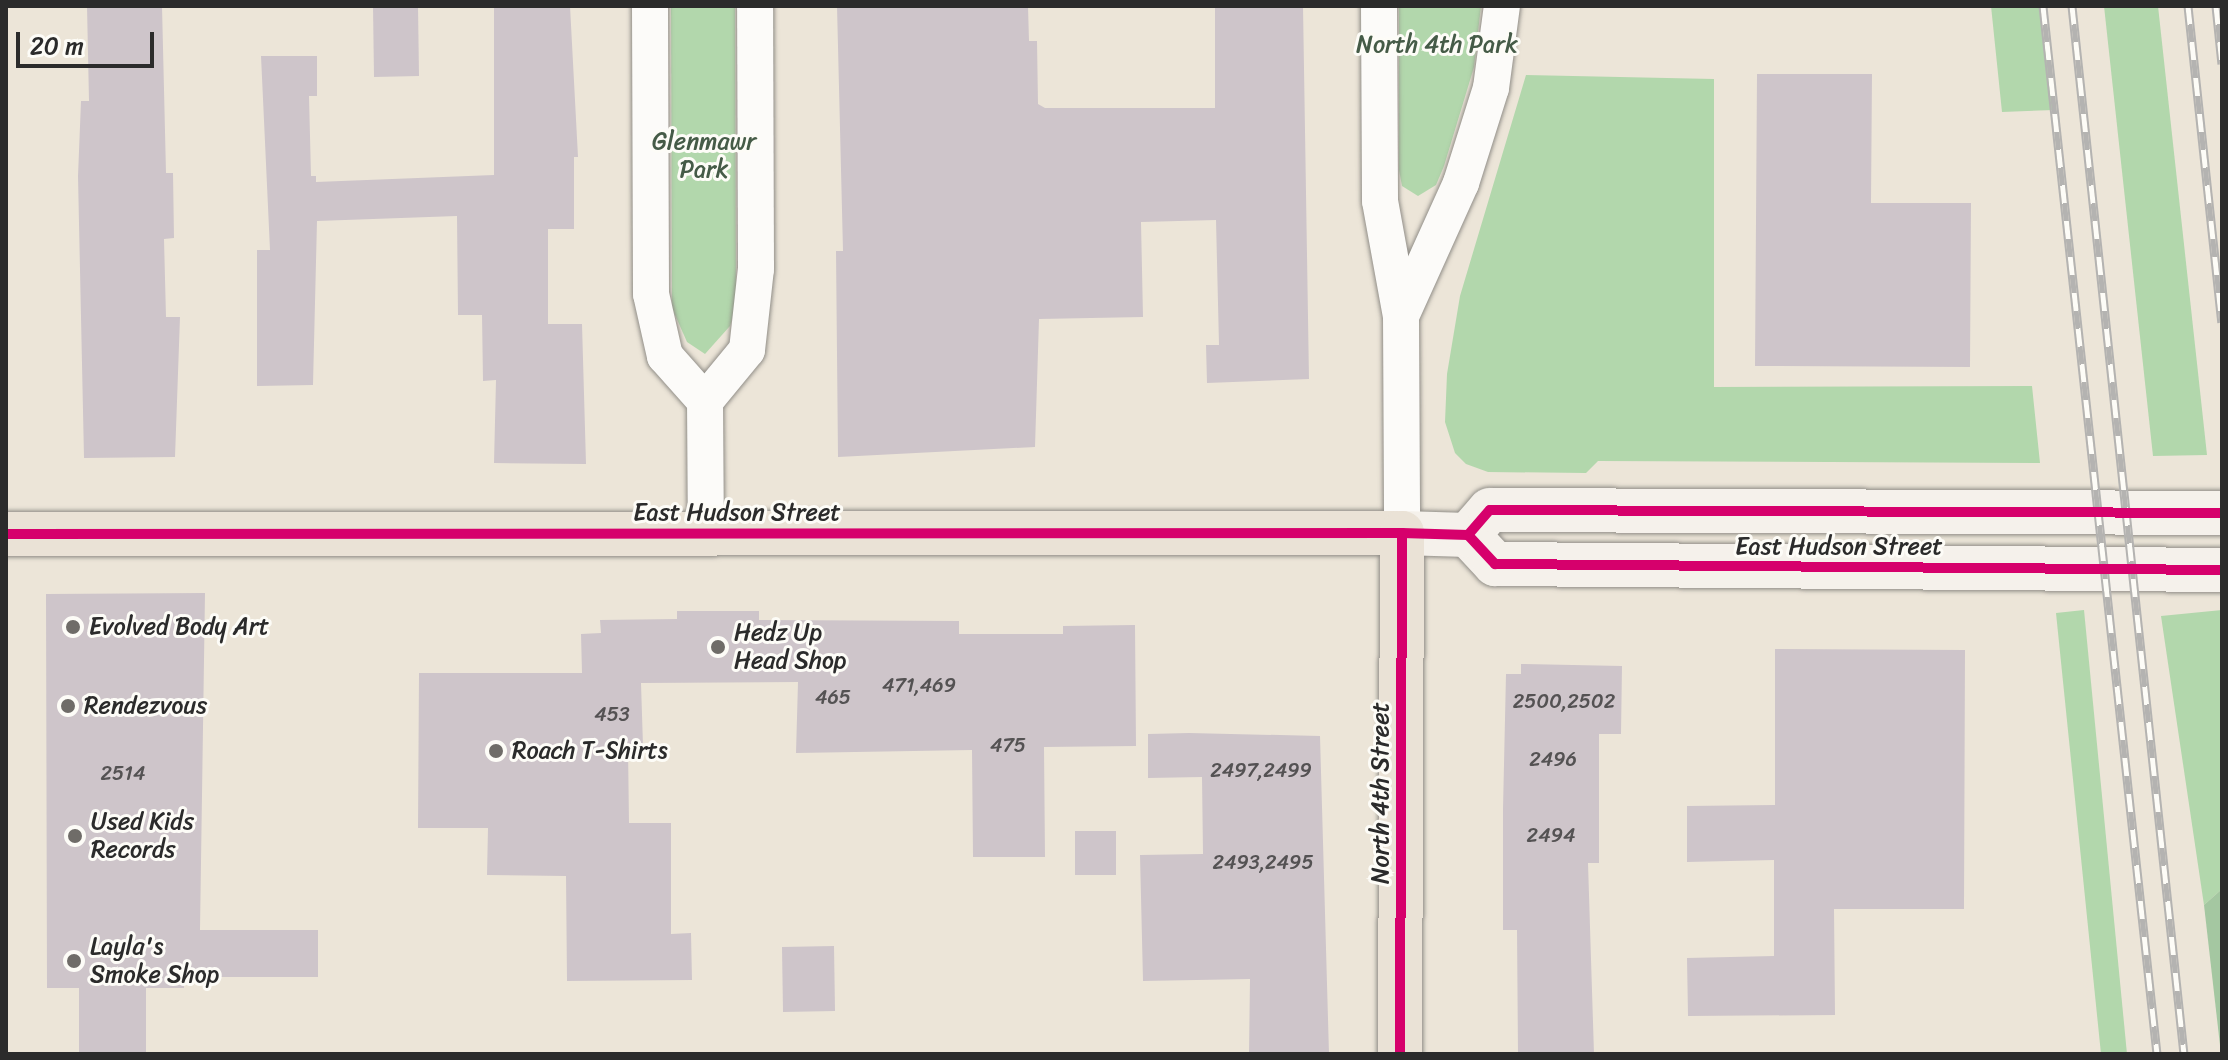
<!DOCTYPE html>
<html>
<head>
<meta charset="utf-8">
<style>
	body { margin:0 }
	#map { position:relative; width:2228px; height:1060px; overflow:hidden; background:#ece5d8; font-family:Sriracha,sans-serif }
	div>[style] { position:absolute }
	.green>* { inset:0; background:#b2d7ac }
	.forest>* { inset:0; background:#a4c7a1 }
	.building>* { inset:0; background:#cec5ca }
	.roads { filter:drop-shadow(0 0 2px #918e88) drop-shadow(0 0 2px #918e88) }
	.street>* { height:36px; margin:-18px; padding:0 18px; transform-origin:18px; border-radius:18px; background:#fcfbf9 }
	.secondary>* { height:44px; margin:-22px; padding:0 22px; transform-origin:22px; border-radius:22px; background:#f5f1eb }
	.primary>* { height:44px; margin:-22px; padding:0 22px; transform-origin:22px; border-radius:22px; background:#eae2d6 }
	.rail>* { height:9px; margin-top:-4.5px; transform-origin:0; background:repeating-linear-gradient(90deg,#fdfcf7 0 18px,#b4b3b1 0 36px); box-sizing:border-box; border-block:2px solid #b4b3b1 }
	.cycleway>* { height:10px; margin:-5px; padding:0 5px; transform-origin:5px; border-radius:5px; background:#d6006c }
	.dots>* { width:22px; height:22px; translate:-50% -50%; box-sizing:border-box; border:4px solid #fdfcf7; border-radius:50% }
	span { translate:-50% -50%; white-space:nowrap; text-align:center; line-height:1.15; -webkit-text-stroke:6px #fdfcf7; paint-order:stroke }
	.number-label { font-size:20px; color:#545253 }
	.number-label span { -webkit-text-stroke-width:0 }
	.park-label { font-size:24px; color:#455b47 }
	.street-label { font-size:24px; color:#2b2b2b }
	.poi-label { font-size:24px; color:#2b2b2b }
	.left { translate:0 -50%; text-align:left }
	.frame { position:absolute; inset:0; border:8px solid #2b2b2b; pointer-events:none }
	.scale { position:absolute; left:16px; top:32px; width:138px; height:36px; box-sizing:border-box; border:4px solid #2b2b2b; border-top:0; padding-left:10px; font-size:24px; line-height:28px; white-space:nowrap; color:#2b2b2b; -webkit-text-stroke:6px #fdfcf7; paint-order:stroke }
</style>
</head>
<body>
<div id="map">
	<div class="green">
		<i style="clip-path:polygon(671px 6px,735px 6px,736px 306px,730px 326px,705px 354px,687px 342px,672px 308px)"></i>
		<i style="clip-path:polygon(1399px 6px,1481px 6px,1474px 67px,1444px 166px,1436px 185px,1418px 196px,1402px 186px,1399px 170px)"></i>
		<i style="clip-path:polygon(1991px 6px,2039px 6px,2054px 110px,2002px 112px)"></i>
		<i style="clip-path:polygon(2104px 6px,2158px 6px,2207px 455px,2153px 456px)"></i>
		<i style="clip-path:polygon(1526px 75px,1714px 79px,1714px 387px,2032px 386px,2040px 463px,1598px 461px,1586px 473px,1488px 472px,1466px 464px,1455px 453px,1445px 422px,1447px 374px,1460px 296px)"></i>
		<i style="clip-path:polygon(2084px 610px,2127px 1054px,2101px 1054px,2056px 613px)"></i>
		<i style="clip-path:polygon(2222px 610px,2222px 889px,2204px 905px,2161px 616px)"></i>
	</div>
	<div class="forest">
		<i style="clip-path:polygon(2222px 889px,2222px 1054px,2221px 1054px,2204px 905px)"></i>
	</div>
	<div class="building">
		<i style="clip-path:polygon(87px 6px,162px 6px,166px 173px,173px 173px,174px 238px,164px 239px,166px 317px,180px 317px,175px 457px,84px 458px,78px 176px,81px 101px,89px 101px)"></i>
		<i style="clip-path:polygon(373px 6px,418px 6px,419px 76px,374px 77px)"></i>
		<i style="clip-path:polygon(494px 6px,570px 6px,578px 157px,574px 157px,574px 229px,548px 229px,548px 324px,582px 324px,586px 464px,494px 463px,496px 380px,483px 381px,482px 315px,458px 315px,457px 216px,317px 221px,313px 385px,257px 386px,257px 250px,270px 250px,261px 56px,317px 56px,317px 96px,309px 96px,311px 176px,316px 176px,316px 182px,494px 175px)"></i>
		<i style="clip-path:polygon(837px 6px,1028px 6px,1029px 41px,1037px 41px,1038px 104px,1045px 108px,1215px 108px,1215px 6px,1303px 6px,1309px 379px,1207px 383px,1206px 345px,1219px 345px,1216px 220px,1141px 222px,1143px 317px,1039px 319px,1035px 447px,838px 457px,836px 251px,843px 251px)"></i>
		<i style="clip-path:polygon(1757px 74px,1872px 74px,1871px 203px,1971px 203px,1970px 367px,1755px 366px)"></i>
		<i style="clip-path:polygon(205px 593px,200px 930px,318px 930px,318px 977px,184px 977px,184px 988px,146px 988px,146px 1054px,79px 1054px,79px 988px,47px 988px,46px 594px)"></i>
		<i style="clip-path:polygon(677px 611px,759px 611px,759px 620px,959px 621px,959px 634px,1063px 634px,1063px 626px,1135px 625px,1136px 746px,1044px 747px,1045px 857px,973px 857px,972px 750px,796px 753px,798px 682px,641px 683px,643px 746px,628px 747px,629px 823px,671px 823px,671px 934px,691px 933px,692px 980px,567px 981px,566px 876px,487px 875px,488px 828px,418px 828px,419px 673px,582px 673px,581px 634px,601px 633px,600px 620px,677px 619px)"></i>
		<i style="clip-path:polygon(1775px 649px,1965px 650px,1964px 909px,1834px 909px,1835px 1015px,1688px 1016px,1687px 958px,1774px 956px,1774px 860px,1687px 862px,1687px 806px,1775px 805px)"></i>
		<i style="clip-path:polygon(1521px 664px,1622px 666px,1621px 734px,1599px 734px,1599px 863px,1588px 863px,1594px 1054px,1518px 1054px,1517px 930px,1503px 930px,1503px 809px,1506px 674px,1521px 674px)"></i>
		<i style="clip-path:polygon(1189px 733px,1320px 736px,1329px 1054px,1249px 1054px,1250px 979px,1143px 981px,1140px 855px,1203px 854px,1202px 777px,1148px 778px,1148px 734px)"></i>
		<i style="clip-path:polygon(1075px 831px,1116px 831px,1116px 875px,1075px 875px)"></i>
		<i style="clip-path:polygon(834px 946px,835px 1011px,783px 1012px,782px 947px)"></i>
	</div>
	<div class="roads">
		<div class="street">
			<i style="left:650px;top:6px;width:288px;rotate:89.8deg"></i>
			<i style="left:651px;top:294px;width:64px;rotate:77.3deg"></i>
			<i style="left:665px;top:356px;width:60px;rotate:48.4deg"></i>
			<i style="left:705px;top:401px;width:132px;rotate:89.6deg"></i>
			<i style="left:1379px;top:6px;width:195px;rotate:89.7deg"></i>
			<i style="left:1380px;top:201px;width:117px;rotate:79.7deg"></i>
			<i style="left:1401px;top:316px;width:217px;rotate:89.7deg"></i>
			<i style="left:1401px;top:316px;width:146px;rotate:-65.7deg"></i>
			<i style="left:1461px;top:183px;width:100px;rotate:-72.5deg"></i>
			<i style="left:1491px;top:88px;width:83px;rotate:-82.4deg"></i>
			<i style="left:705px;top:401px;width:66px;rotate:-50.5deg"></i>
			<i style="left:747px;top:350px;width:81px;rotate:-83.7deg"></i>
			<i style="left:756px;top:269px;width:263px;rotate:-90.2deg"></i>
		</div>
		<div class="secondary">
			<i style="left:1402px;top:533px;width:66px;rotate:1.7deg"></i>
			<i style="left:1468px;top:535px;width:40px;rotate:47deg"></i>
			<i style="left:1495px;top:564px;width:727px;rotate:0.47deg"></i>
			<i style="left:1468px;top:535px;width:33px;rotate:-49deg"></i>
			<i style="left:1490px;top:510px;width:732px;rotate:0.23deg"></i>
		</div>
		<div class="primary">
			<i style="left:6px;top:534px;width:1396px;rotate:-0.04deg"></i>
			<i style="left:1402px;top:533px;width:521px;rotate:90.22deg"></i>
		</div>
	</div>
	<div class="rail">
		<i style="left:2043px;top:6px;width:1054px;rotate:83.79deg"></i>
		<i style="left:2072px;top:6px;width:1054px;rotate:83.9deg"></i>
		<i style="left:2188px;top:6px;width:318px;rotate:83.9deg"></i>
		<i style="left:2216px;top:6px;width:58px;rotate:84.1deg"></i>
	</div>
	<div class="cycleway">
		<i style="left:6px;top:534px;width:1396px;rotate:-0.04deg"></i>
		<i style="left:1402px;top:533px;width:66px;rotate:1.7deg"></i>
		<i style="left:1468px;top:535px;width:40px;rotate:47deg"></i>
		<i style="left:1495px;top:564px;width:727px;rotate:0.47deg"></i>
		<i style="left:1468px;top:535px;width:33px;rotate:-49deg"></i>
		<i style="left:1490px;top:510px;width:732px;rotate:0.23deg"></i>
		<i style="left:1400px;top:1054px;width:521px;rotate:-89.78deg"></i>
	</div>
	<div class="dots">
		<i style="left:73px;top:627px;background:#6f6c68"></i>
		<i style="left:718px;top:647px;background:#6f6c68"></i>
		<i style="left:68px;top:706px;background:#6f6c68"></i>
		<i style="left:496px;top:751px;background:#6f6c68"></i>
		<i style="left:75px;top:836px;background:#6f6c68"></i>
		<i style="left:74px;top:961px;background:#6f6c68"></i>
	</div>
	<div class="number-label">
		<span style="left:919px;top:685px">471,469</span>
		<span style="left:833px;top:697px">465</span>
		<span style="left:1564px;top:701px">2500,2502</span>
		<span style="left:612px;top:714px">453</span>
		<span style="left:1008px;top:745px">475</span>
		<span style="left:1553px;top:759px">2496</span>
		<span style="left:1261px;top:770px">2497,2499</span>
		<span style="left:123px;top:773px">2514</span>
		<span style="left:1551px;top:835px">2494</span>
		<span style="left:1263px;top:862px">2493,2495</span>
	</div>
	<div class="park-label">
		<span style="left:1437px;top:45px">North 4th Park</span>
		<span style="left:704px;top:156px">Glenmawr<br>Park</span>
	</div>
	<div class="street-label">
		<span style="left:737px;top:513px">East Hudson Street</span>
		<span style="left:1839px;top:547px">East Hudson Street</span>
		<span style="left:1381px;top:793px;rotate:-90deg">North 4th Street</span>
	</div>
	<div class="poi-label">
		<span class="left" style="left:89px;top:627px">Evolved Body Art</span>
		<span class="left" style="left:734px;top:647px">Hedz Up<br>Head Shop</span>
		<span class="left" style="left:84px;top:706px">Rendezvous</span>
		<span class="left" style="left:512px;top:751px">Roach T-Shirts</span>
		<span class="left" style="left:91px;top:836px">Used Kids<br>Records</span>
		<span class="left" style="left:90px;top:961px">Layla's<br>Smoke Shop</span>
	</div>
	<div class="frame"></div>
	<div class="scale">20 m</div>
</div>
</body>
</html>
